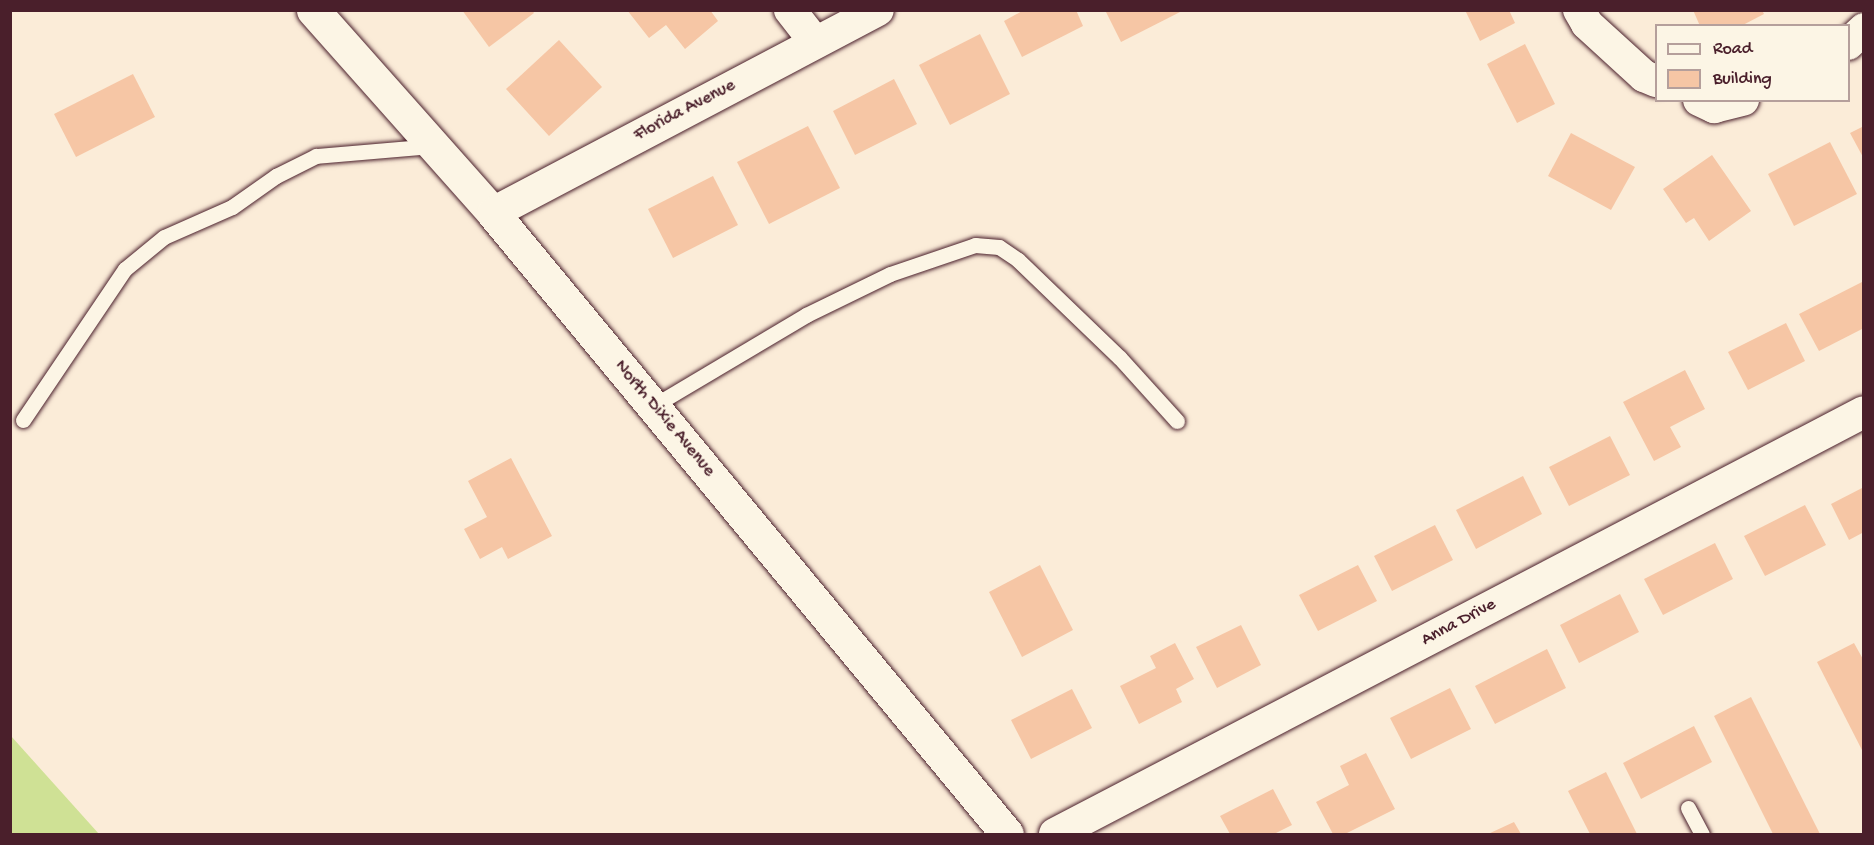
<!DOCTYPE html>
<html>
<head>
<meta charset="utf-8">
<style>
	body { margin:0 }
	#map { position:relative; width:1874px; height:845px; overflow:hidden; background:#fbecd8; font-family:"Gochi Hand",sans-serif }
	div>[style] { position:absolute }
	.green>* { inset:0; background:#cfe195 }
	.building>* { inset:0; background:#f6c6a5 }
	.roads { filter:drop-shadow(0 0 2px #4a1f2b) drop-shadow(0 0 2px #4a1f2b) }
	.lane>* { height:15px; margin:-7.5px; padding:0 7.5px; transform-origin:7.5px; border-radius:7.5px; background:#fcf5e5 }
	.street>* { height:32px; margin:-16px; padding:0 16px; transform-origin:16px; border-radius:16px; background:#fcf5e5 }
	.secondary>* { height:33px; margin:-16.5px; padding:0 16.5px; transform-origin:16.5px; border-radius:16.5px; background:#fcf5e5 }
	span { translate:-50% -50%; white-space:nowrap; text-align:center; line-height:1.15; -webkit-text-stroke:4.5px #fcf5e5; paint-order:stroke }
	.street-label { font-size:18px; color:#4a1f2b }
	.frame { position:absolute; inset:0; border:12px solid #4a1f2b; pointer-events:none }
	.legend { position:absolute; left:1655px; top:24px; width:195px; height:78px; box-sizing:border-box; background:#fcf5e5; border:2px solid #b59f9b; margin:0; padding:8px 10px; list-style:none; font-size:18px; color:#4a1f2b }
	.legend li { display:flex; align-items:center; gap:12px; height:30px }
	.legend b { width:30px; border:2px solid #b59f9b }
</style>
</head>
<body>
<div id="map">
	<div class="green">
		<i style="clip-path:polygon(11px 736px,99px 834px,11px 834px)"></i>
	</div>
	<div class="building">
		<i style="clip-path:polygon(462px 10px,532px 10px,534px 13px,489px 47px)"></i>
		<i style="clip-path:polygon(627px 10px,710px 10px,718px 21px,685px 49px,666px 25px,649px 38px)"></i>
		<i style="clip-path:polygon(1024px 10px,1076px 10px,1083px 26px,1022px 57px,1004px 21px)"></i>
		<i style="clip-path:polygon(1105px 10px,1184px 10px,1121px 42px)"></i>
		<i style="clip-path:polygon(1465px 10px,1509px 10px,1515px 23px,1480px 41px)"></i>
		<i style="clip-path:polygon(1693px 10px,1762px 10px,1764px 14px,1741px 26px,1700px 26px)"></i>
		<i style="clip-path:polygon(980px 34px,1010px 94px,950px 125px,919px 65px)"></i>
		<i style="clip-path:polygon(559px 40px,602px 87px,549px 136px,506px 89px)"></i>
		<i style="clip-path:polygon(1525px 44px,1555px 104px,1517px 123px,1487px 64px)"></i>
		<i style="clip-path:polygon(133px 74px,155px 117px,76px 157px,54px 114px)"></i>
		<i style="clip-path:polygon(894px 79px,917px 124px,855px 155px,833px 111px)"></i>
		<i style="clip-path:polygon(808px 126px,840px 188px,769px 224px,737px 162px)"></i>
		<i style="clip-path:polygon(1864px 126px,1864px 159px,1850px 133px)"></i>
		<i style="clip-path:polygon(1571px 133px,1635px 167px,1611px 210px,1548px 176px)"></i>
		<i style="clip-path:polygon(1830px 142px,1857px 194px,1794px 226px,1768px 174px)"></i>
		<i style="clip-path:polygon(1712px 155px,1751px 211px,1709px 241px,1694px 218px,1686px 223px,1663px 189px)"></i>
		<i style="clip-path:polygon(713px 176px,738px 225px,673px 258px,648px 209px)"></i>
		<i style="clip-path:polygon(1864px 281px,1864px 328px,1819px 351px,1799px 314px)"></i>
		<i style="clip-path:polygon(1786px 323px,1805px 361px,1748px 390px,1728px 352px)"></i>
		<i style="clip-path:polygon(1685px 370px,1705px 409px,1670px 427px,1681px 447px,1654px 461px,1623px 402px)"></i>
		<i style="clip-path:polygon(1610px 436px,1630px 475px,1569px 506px,1549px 467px)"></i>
		<i style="clip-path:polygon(511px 458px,552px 536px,508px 559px,502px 547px,480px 559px,464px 529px,487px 517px,468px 481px)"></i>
		<i style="clip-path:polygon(1523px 476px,1542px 514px,1476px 549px,1456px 510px)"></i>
		<i style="clip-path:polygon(1864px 487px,1864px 532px,1849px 540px,1831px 504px)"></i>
		<i style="clip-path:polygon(1805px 505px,1826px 545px,1765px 576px,1744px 536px)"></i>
		<i style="clip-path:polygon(1435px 525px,1453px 560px,1392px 591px,1374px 556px)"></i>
		<i style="clip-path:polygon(1715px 543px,1733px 579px,1663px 615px,1644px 579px)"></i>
		<i style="clip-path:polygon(1040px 565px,1073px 630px,1022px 657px,989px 592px)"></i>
		<i style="clip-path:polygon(1358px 565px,1377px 601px,1318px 631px,1299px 595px)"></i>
		<i style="clip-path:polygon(1620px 594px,1639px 632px,1579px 663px,1560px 625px)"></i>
		<i style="clip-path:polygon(1241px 625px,1261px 665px,1217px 688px,1196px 647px)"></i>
		<i style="clip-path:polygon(1175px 643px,1194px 679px,1176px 689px,1182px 702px,1139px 724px,1120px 686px,1156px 668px,1150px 656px)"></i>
		<i style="clip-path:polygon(1854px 643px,1864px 661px,1864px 754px,1817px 662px)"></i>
		<i style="clip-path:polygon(1547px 649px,1566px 688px,1495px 724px,1475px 686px)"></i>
		<i style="clip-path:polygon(1450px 688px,1471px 729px,1411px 759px,1390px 718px)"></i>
		<i style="clip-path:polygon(1072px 689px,1092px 728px,1031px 759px,1011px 720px)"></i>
		<i style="clip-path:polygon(1751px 697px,1820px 834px,1773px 834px,1714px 716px)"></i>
		<i style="clip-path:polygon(1694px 726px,1712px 762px,1641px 799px,1623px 763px)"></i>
		<i style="clip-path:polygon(1366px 753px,1395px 809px,1345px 834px,1333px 834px,1316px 802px,1349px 785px,1340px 766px)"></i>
		<i style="clip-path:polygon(1606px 772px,1637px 834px,1590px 834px,1568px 791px)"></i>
		<i style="clip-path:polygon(1273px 789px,1292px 825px,1274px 834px,1230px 834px,1220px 816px)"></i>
		<i style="clip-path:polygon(1514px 822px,1521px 834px,1488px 834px)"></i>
	</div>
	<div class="roads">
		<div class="lane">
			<i style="left:653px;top:406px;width:178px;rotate:-30.7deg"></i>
			<i style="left:806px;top:315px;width:93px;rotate:-26deg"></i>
			<i style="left:890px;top:274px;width:90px;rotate:-18.8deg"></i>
			<i style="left:975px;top:245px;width:24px;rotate:5deg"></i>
			<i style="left:999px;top:247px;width:23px;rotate:34deg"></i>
			<i style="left:1018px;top:260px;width:141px;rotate:43.9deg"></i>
			<i style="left:1120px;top:358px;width:85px;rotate:47.9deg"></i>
			<i style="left:23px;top:420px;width:182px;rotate:-56deg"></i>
			<i style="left:125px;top:269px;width:50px;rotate:-39.4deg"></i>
			<i style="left:164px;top:237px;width:74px;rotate:-23.8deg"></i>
			<i style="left:232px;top:207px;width:54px;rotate:-35.2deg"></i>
			<i style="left:276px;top:176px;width:45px;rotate:-26.6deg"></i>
			<i style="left:316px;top:156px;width:117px;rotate:-4.9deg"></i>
			<i style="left:1688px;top:808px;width:30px;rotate:62deg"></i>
		</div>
		<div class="street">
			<i style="left:790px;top:10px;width:41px;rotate:52deg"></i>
			<i style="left:1579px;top:10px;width:16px;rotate:60deg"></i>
			<i style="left:1587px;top:24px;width:77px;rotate:42.4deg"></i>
			<i style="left:1644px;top:76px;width:13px;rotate:23deg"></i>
			<i style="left:1848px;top:44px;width:22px;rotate:-43deg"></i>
			<i style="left:1699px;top:100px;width:17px;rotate:25deg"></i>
			<i style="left:1714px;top:107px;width:30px;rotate:-14deg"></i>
			<i style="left:493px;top:213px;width:435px;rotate:-27.8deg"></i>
			<i style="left:1055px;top:834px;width:912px;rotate:-27.55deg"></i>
		</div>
		<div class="secondary">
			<i style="left:313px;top:10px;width:271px;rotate:48.4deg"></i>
			<i style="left:493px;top:213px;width:806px;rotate:50.39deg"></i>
		</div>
	</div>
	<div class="street-label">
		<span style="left:685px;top:111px;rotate:-28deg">Florida Avenue</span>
		<span style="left:664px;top:419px;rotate:50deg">North Dixie Avenue</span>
		<span style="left:1459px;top:623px;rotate:-28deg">Anna Drive</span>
	</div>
	<div class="frame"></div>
	<ul class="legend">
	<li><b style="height:8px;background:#fcf5e5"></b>Road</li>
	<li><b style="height:16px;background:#f6c6a5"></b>Building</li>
	</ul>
</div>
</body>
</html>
